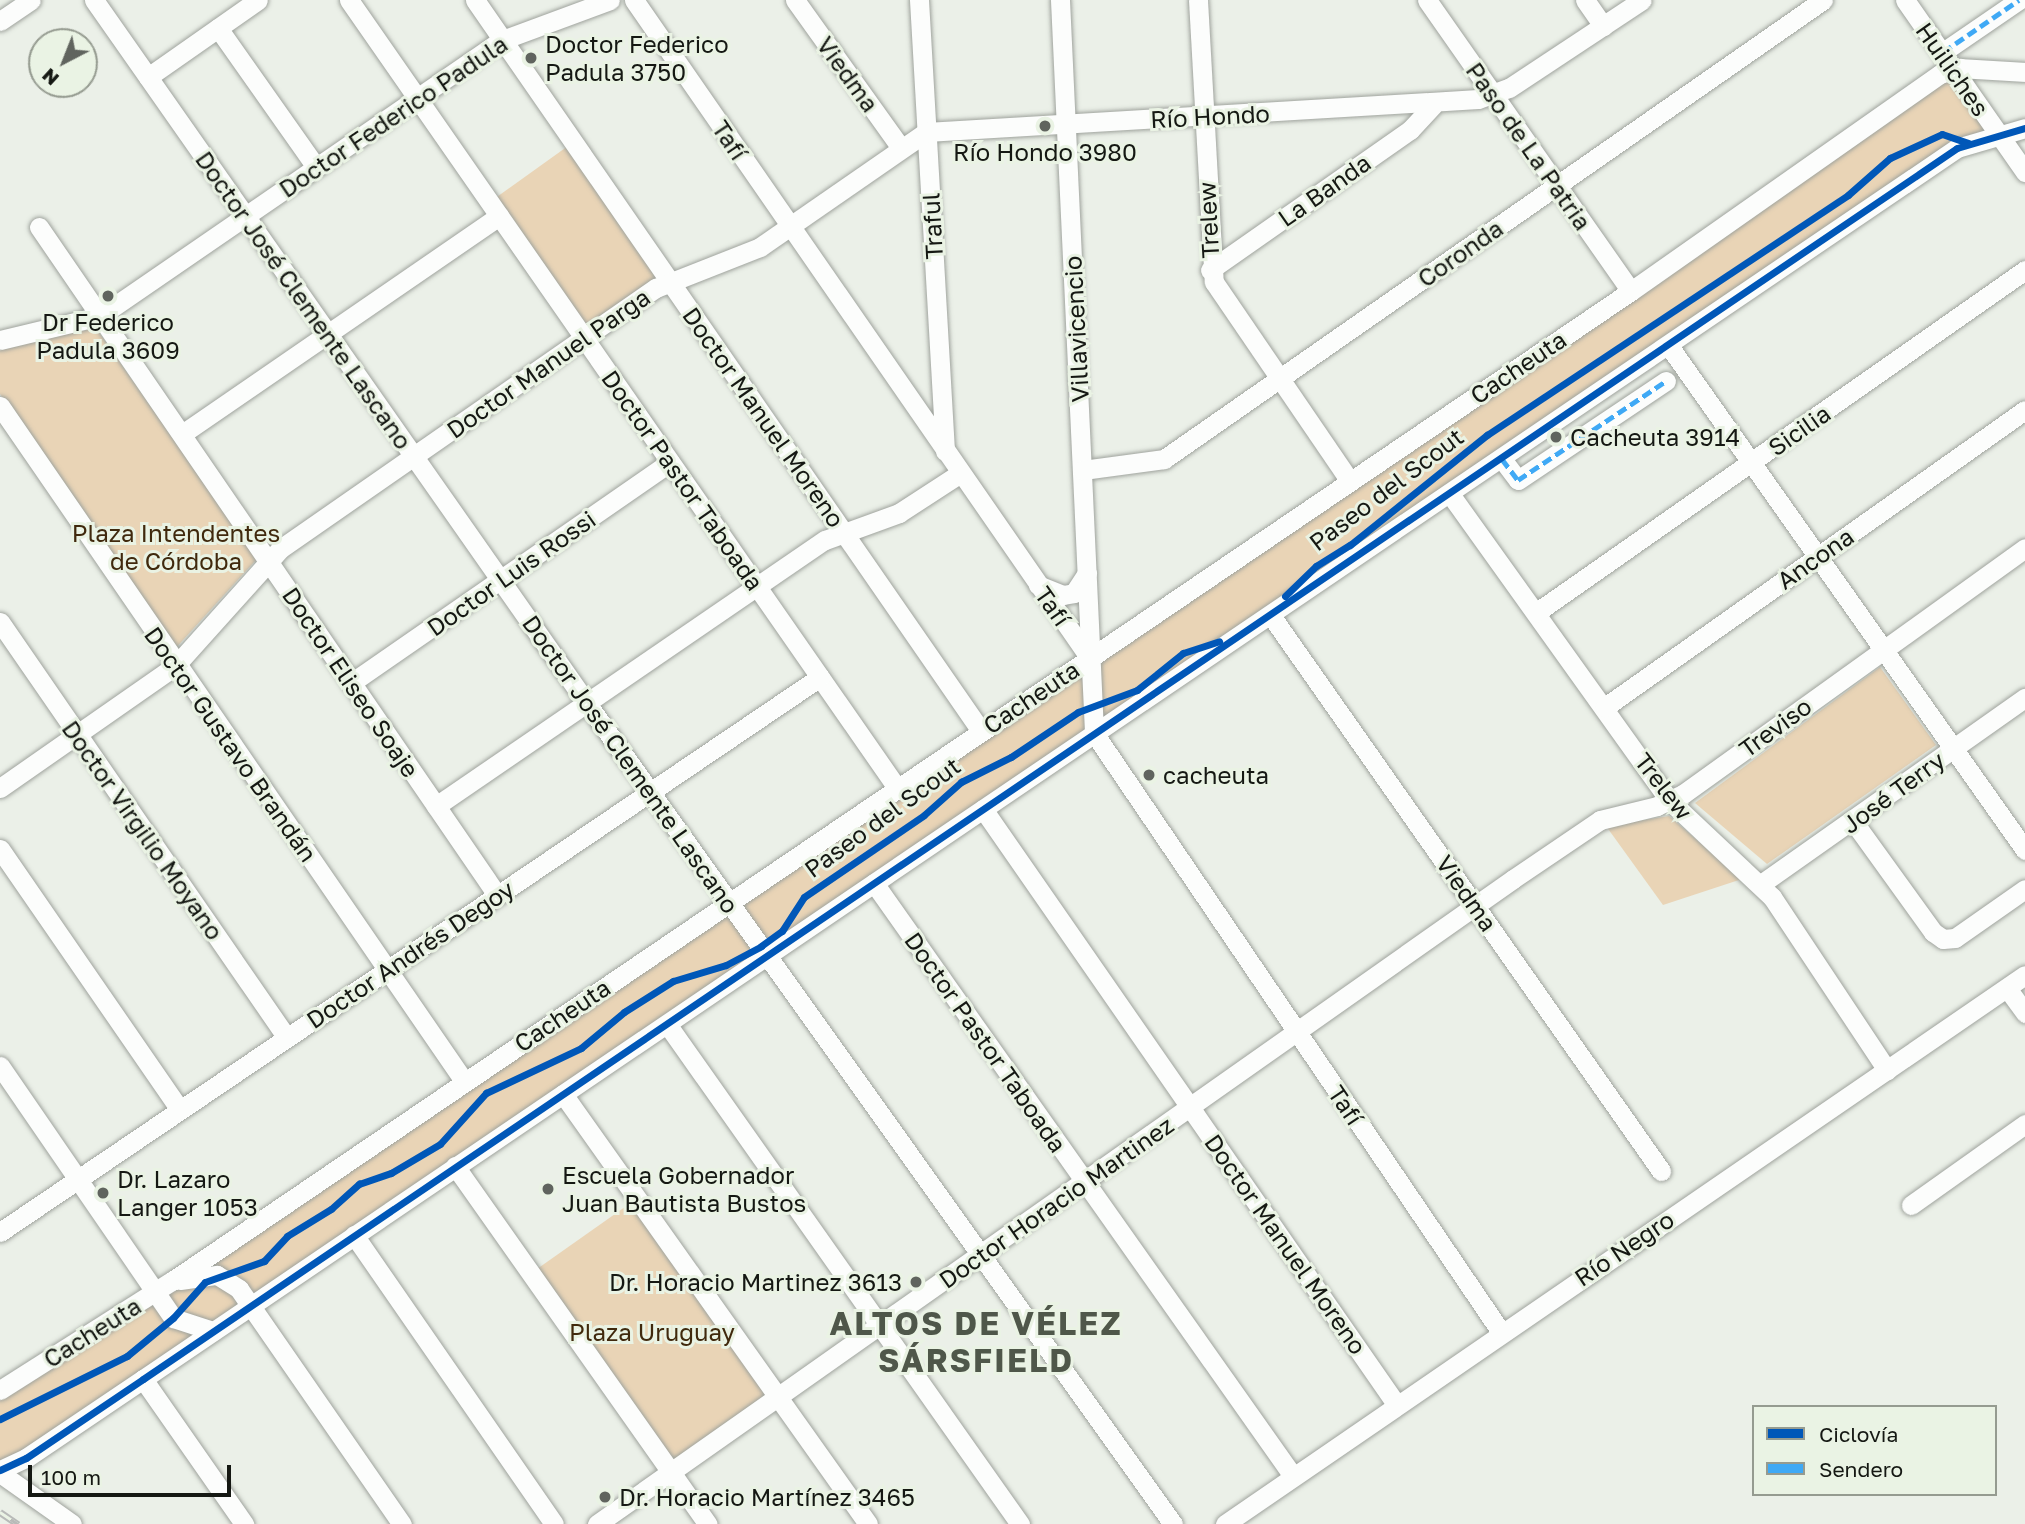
<!DOCTYPE html>
<html>
<head>
<meta charset="utf-8">
<style>
	body { margin:0 }
	#map { position:relative; width:2025px; height:1524px; overflow:hidden; background:#ebf0e8; font-family:"Golos Text",sans-serif }
	div>[style] { position:absolute }
	.green>* { inset:0; background:#e9d4b6 }
	.roads { filter:drop-shadow(0 0 2px #9fa39d) drop-shadow(0 0 2px #9fa39d) }
	.minor>* { height:19px; margin:-9.5px; padding:0 9.5px; transform-origin:9.5px; border-radius:9.5px; background:#fcfdfc }
	.rail>* { height:7px; margin-top:-3.5px; transform-origin:0; background:repeating-linear-gradient(90deg,#eaf3e4 0 13px,#b8bab8 0 26px); box-sizing:border-box; border-block:2px solid #b8bab8 }
	.quiet>* { height:5px; margin-top:-2.5px; transform-origin:0; background:repeating-linear-gradient(90deg,#3fa9f5 0 10px,transparent 0 15px) }
	.cycleway>* { height:7px; margin:-3.5px; padding:0 3.5px; transform-origin:3.5px; border-radius:3.5px; background:#0057b8 }
	.dots>* { width:19px; height:19px; translate:-50% -50%; box-sizing:border-box; border:4px solid #eaf3e4; border-radius:50% }
	span { translate:-50% -50%; white-space:nowrap; text-align:center; line-height:1.15; -webkit-text-stroke:6px #eaf3e4; paint-order:stroke }
	.poi-label { font-size:24px; color:#151813 }
	.left { translate:0 -50%; text-align:left }
	.right { translate:-100% -50%; text-align:right }
	.street-label { font-size:24px; color:#151813 }
	.park-label { font-size:24px; color:#40290d }
	.district-label { font-size:32px; color:#4f574a; font-weight:700; letter-spacing:2px }
	.legend { position:absolute; left:1752px; top:1405px; width:245px; height:91px; box-sizing:border-box; background:#eaf3e4; border:2px solid #959b90; margin:0; padding:9px 12px; list-style:none; font-size:21px; color:#151813 }
	.legend li { display:flex; align-items:center; gap:14px; height:35px }
	.legend b { width:35px; border:2px solid #959b90 }
	.north { position:absolute; left:28px; top:28px; width:70px; height:70px; box-sizing:border-box; background:#eaf3e4; border:2px solid #959b90; border-radius:50%; rotate:222deg; font-size:19px; font-weight:700; line-height:28px; text-align:center; color:#151813 }
	.north::after { content:''; display:block; margin:auto; width:24px; height:32px; background:#60645e; clip-path:polygon(50% 0,100% 100%,50% 72%,0 100%) }
	.scale { position:absolute; left:28px; top:1465px; width:203px; height:32px; box-sizing:border-box; border:4px solid #151813; border-top:0; padding-left:9px; font-size:21px; line-height:24px; white-space:nowrap; color:#151813; -webkit-text-stroke:5px #eaf3e4; paint-order:stroke }
</style>
</head>
<body>
<div id="map">
	<div class="green">
		<i style="clip-path:polygon(1954px 68px,1998px 134px,1982px 138px,0 1470px,0 1390px)"></i>
		<i style="clip-path:polygon(568px 146px,662px 277px,585px 332px,494px 199px)"></i>
		<i style="clip-path:polygon(96px 328px,257px 559px,174px 650px,0 394px,0 348px)"></i>
		<i style="clip-path:polygon(1880px 667px,1936px 745px,1767px 864px,1695px 803px)"></i>
		<i style="clip-path:polygon(1669px 816px,1742px 879px,1663px 905px,1606px 826px)"></i>
		<i style="clip-path:polygon(632px 1202px,768px 1395px,672px 1462px,537px 1269px)"></i>
	</div>
	<div class="roads">
		<div class="minor">
			<i style="left:94px;top:0;width:857px;rotate:54.98deg"></i>
			<i style="left:586px;top:702px;width:1010px;rotate:54.47deg"></i>
			<i style="left:349px;top:0;width:960px;rotate:55.18deg"></i>
			<i style="left:475px;top:0;width:889px;rotate:55.31deg"></i>
			<i style="left:634px;top:0;width:799px;rotate:55.3deg"></i>
			<i style="left:795px;top:0;width:182px;rotate:54.4deg"></i>
			<i style="left:919px;top:0;width:452px;rotate:86.7deg"></i>
			<i style="left:1060px;top:0;width:734px;rotate:87.34deg"></i>
			<i style="left:1094px;top:733px;width:724px;rotate:55.81deg"></i>
			<i style="left:1198px;top:0;width:282px;rotate:86.8deg"></i>
			<i style="left:1214px;top:282px;width:241px;rotate:55.7deg"></i>
			<i style="left:1427px;top:0;width:355px;rotate:55deg"></i>
			<i style="left:1585px;top:0;width:32px;rotate:55deg"></i>
			<i style="left:1905px;top:0;width:210px;rotate:55.1deg"></i>
			<i style="left:0;top:21px;width:37px;rotate:-34deg"></i>
			<i style="left:218px;top:28px;width:170px;rotate:54.8deg"></i>
			<i style="left:1943px;top:52px;width:92px;rotate:-34.4deg"></i>
			<i style="left:148px;top:77px;width:134px;rotate:-35deg"></i>
			<i style="left:39px;top:227px;width:810px;rotate:55.56deg"></i>
			<i style="left:1210px;top:270px;width:244px;rotate:-35deg"></i>
			<i style="left:1410px;top:130px;width:34px;rotate:-47deg"></i>
			<i style="left:0;top:340px;width:103px;rotate:-13.5deg"></i>
			<i style="left:100px;top:316px;width:488px;rotate:-34.5deg"></i>
			<i style="left:502px;top:40px;width:115px;rotate:-20.3deg"></i>
			<i style="left:1669px;top:346px;width:617px;rotate:54.76deg"></i>
			<i style="left:0;top:406px;width:819px;rotate:55.5deg"></i>
			<i style="left:182px;top:434px;width:385px;rotate:-34.5deg"></i>
			<i style="left:1502px;top:459px;width:26px;rotate:53deg"></i>
			<i style="left:1518px;top:480px;width:178px;rotate:-33.8deg"></i>
			<i style="left:1083px;top:470px;width:82px;rotate:-7.7deg"></i>
			<i style="left:1164px;top:459px;width:803px;rotate:-34.86deg"></i>
			<i style="left:1450px;top:494px;width:378px;rotate:54.4deg"></i>
			<i style="left:1670px;top:801px;width:140px;rotate:43.3deg"></i>
			<i style="left:1772px;top:897px;width:208px;rotate:56.4deg"></i>
			<i style="left:1038px;top:585px;width:27px;rotate:22deg"></i>
			<i style="left:1063px;top:595px;width:11px;rotate:-10deg"></i>
			<i style="left:1074px;top:593px;width:24px;rotate:-57deg"></i>
			<i style="left:1537px;top:612px;width:596px;rotate:-35.02deg"></i>
			<i style="left:1272px;top:617px;width:677px;rotate:54.92deg"></i>
			<i style="left:0;top:622px;width:505px;rotate:55.4deg"></i>
			<i style="left:351px;top:683px;width:388px;rotate:-34.7deg"></i>
			<i style="left:1605px;top:707px;width:514px;rotate:-35.27deg"></i>
			<i style="left:0;top:788px;width:215px;rotate:-34.9deg"></i>
			<i style="left:176px;top:665px;width:156px;rotate:-48.1deg"></i>
			<i style="left:280px;top:549px;width:458px;rotate:-34.8deg"></i>
			<i style="left:656px;top:288px;width:112px;rotate:-21.5deg"></i>
			<i style="left:760px;top:247px;width:202px;rotate:-34.7deg"></i>
			<i style="left:926px;top:132px;width:553px;rotate:-3.42deg"></i>
			<i style="left:1478px;top:99px;width:33px;rotate:-20deg"></i>
			<i style="left:1509px;top:88px;width:159px;rotate:-33.5deg"></i>
			<i style="left:436px;top:806px;width:471px;rotate:-34.4deg"></i>
			<i style="left:825px;top:540px;width:79px;rotate:-20deg"></i>
			<i style="left:899px;top:513px;width:72px;rotate:-33deg"></i>
			<i style="left:983px;top:809px;width:724px;rotate:55.23deg"></i>
			<i style="left:1853px;top:821px;width:137px;rotate:54.2deg"></i>
			<i style="left:1933px;top:932px;width:12px;rotate:35deg"></i>
			<i style="left:1943px;top:939px;width:12px;rotate:-5deg"></i>
			<i style="left:1955px;top:938px;width:85px;rotate:-35deg"></i>
			<i style="left:0;top:849px;width:317px;rotate:55.4deg"></i>
			<i style="left:874px;top:883px;width:726px;rotate:54.76deg"></i>
			<i style="left:1761px;top:884px;width:323px;rotate:-35.2deg"></i>
			<i style="left:2007px;top:988px;width:31px;rotate:54deg"></i>
			<i style="left:667px;top:1024px;width:612px;rotate:54.78deg"></i>
			<i style="left:0;top:1066px;width:306px;rotate:55.5deg"></i>
			<i style="left:173px;top:1318px;width:42px;rotate:18deg"></i>
			<i style="left:563px;top:1094px;width:527px;rotate:54.65deg"></i>
			<i style="left:455px;top:1166px;width:438px;rotate:54.8deg"></i>
			<i style="left:1911px;top:1205px;width:140px;rotate:-35.4deg"></i>
			<i style="left:0;top:1232px;width:990px;rotate:-34.09deg"></i>
			<i style="left:354px;top:1235px;width:351px;rotate:55.3deg"></i>
			<i style="left:180px;top:1280px;width:37px;rotate:-8deg"></i>
			<i style="left:217px;top:1275px;width:26px;rotate:32deg"></i>
			<i style="left:239px;top:1289px;width:286px;rotate:55.3deg"></i>
			<i style="left:143px;top:1379px;width:177px;rotate:55.1deg"></i>
			<i style="left:0;top:1390px;width:204px;rotate:-32.4deg"></i>
			<i style="left:172px;top:1281px;width:1763px;rotate:-34.16deg"></i>
			<i style="left:1631px;top:291px;width:378px;rotate:-35.1deg"></i>
			<i style="left:1940px;top:74px;width:21px;rotate:-17deg"></i>
			<i style="left:1960px;top:68px;width:65px;rotate:3.5deg"></i>
			<i style="left:0;top:1470px;width:29px;rotate:-25deg"></i>
			<i style="left:26px;top:1458px;width:141px;rotate:-34deg"></i>
			<i style="left:143px;top:1379px;width:2192px;rotate:-34.16deg"></i>
			<i style="left:1957px;top:148px;width:71px;rotate:-16.4deg"></i>
			<i style="left:0;top:1473px;width:88px;rotate:35.3deg"></i>
			<i style="left:597px;top:1524px;width:1120px;rotate:-35.15deg"></i>
			<i style="left:1513px;top:879px;width:105px;rotate:-34.1deg"></i>
			<i style="left:1600px;top:820px;width:59px;rotate:-13.8deg"></i>
			<i style="left:1657px;top:806px;width:29px;rotate:-25deg"></i>
			<i style="left:1683px;top:794px;width:421px;rotate:-35.7deg"></i>
			<i style="left:1225px;top:1524px;width:970px;rotate:-34.46deg"></i>
		</div>
	</div>
	<div class="rail">
		<i style="left:0;top:1512px;width:22px;rotate:34deg"></i>
	</div>
	<div class="quiet">
		<i style="left:1943px;top:52px;width:92px;rotate:-34.4deg"></i>
		<i style="left:1502px;top:459px;width:26px;rotate:53deg"></i>
		<i style="left:1518px;top:480px;width:178px;rotate:-33.8deg"></i>
	</div>
	<div class="cycleway">
		<i style="left:1285px;top:596px;width:43px;rotate:-44.1deg"></i>
		<i style="left:1316px;top:566px;width:40px;rotate:-32deg"></i>
		<i style="left:1350px;top:545px;width:176px;rotate:-38.8deg"></i>
		<i style="left:1487px;top:435px;width:433px;rotate:-33.6deg"></i>
		<i style="left:1848px;top:195px;width:56px;rotate:-41.4deg"></i>
		<i style="left:1890px;top:158px;width:57px;rotate:-24.8deg"></i>
		<i style="left:1942px;top:134px;width:28px;rotate:19deg"></i>
		<i style="left:0;top:1419px;width:142px;rotate:-26.4deg"></i>
		<i style="left:127px;top:1356px;width:60px;rotate:-39.6deg"></i>
		<i style="left:173px;top:1318px;width:48px;rotate:-48.4deg"></i>
		<i style="left:205px;top:1282px;width:63px;rotate:-19.6deg"></i>
		<i style="left:264px;top:1261px;width:34px;rotate:-47deg"></i>
		<i style="left:287px;top:1236px;width:52px;rotate:-31.5deg"></i>
		<i style="left:331px;top:1209px;width:38px;rotate:-42deg"></i>
		<i style="left:359px;top:1184px;width:34px;rotate:-19deg"></i>
		<i style="left:391px;top:1173px;width:57px;rotate:-30.6deg"></i>
		<i style="left:440px;top:1144px;width:69px;rotate:-48deg"></i>
		<i style="left:486px;top:1093px;width:105px;rotate:-25.3deg"></i>
		<i style="left:581px;top:1048px;width:56px;rotate:-39.9deg"></i>
		<i style="left:624px;top:1012px;width:58px;rotate:-32.3deg"></i>
		<i style="left:673px;top:981px;width:55px;rotate:-16.8deg"></i>
		<i style="left:726px;top:965px;width:40px;rotate:-28deg"></i>
		<i style="left:761px;top:946px;width:26px;rotate:-36deg"></i>
		<i style="left:782px;top:931px;width:40px;rotate:-57.1deg"></i>
		<i style="left:804px;top:897px;width:145px;rotate:-34.3deg"></i>
		<i style="left:924px;top:815px;width:50px;rotate:-41.7deg"></i>
		<i style="left:961px;top:782px;width:56px;rotate:-26.6deg"></i>
		<i style="left:1011px;top:757px;width:81px;rotate:-33.9deg"></i>
		<i style="left:1078px;top:712px;width:63px;rotate:-20.4deg"></i>
		<i style="left:1137px;top:690px;width:59px;rotate:-38.8deg"></i>
		<i style="left:1183px;top:653px;width:38px;rotate:-18deg"></i>
		<i style="left:0;top:1470px;width:29px;rotate:-25deg"></i>
		<i style="left:26px;top:1458px;width:141px;rotate:-34deg"></i>
		<i style="left:143px;top:1379px;width:2192px;rotate:-34.16deg"></i>
		<i style="left:1957px;top:148px;width:71px;rotate:-16.4deg"></i>
	</div>
	<div class="dots">
		<i style="left:531px;top:58px;background:#60645e"></i>
		<i style="left:1045px;top:126px;background:#60645e"></i>
		<i style="left:108px;top:296px;background:#60645e"></i>
		<i style="left:1556px;top:437px;background:#60645e"></i>
		<i style="left:1149px;top:775px;background:#60645e"></i>
		<i style="left:548px;top:1189px;background:#60645e"></i>
		<i style="left:103px;top:1193px;background:#60645e"></i>
		<i style="left:916px;top:1282px;background:#60645e"></i>
		<i style="left:605px;top:1497px;background:#60645e"></i>
	</div>
	<div class="poi-label">
		<span class="left" style="left:545px;top:58px">Doctor Federico<br>Padula 3750</span>
		<span style="left:1045px;top:152px">Río Hondo 3980</span>
		<span style="left:108px;top:336px">Dr Federico<br>Padula 3609</span>
		<span class="left" style="left:1570px;top:437px">Cacheuta 3914</span>
		<span class="left" style="left:1163px;top:775px">cacheuta</span>
		<span class="left" style="left:562px;top:1189px">Escuela Gobernador<br>Juan Bautista Bustos</span>
		<span class="left" style="left:117px;top:1193px">Dr. Lazaro<br>Langer 1053</span>
		<span class="right" style="left:902px;top:1282px">Dr. Horacio Martinez 3613</span>
		<span class="left" style="left:619px;top:1497px">Dr. Horacio Martínez 3465</span>
	</div>
	<div class="street-label">
		<span style="left:1953px;top:69px;rotate:55deg">Huiliches</span>
		<span style="left:848px;top:74px;rotate:54deg">Viedma</span>
		<span style="left:393px;top:116px;rotate:-34deg">Doctor Federico Padula</span>
		<span style="left:1210px;top:116px;rotate:-3deg">Río Hondo</span>
		<span style="left:730px;top:140px;rotate:56deg">Tafí</span>
		<span style="left:1529px;top:146px;rotate:55deg">Paso de La Patria</span>
		<span style="left:1324px;top:190px;rotate:-35deg">La Banda</span>
		<span style="left:1208px;top:220px;rotate:-93deg">Trelew</span>
		<span style="left:932px;top:226px;rotate:-93deg">Traful</span>
		<span style="left:1460px;top:253px;rotate:-35deg">Coronda</span>
		<span style="left:304px;top:300px;rotate:55deg">Doctor José Clemente Lascano</span>
		<span style="left:1076px;top:329px;rotate:-93deg">Villavicencio</span>
		<span style="left:548px;top:363px;rotate:-35deg">Doctor Manuel Parga</span>
		<span style="left:1518px;top:367px;rotate:-34deg">Cacheuta</span>
		<span style="left:764px;top:417px;rotate:55deg">Doctor Manuel Moreno</span>
		<span style="left:1799px;top:430px;rotate:-35deg">Sicilia</span>
		<span style="left:683px;top:480px;rotate:55deg">Doctor Pastor Taboada</span>
		<span style="left:1386px;top:489px;rotate:-37deg">Paseo del Scout</span>
		<span style="left:1815px;top:558px;rotate:-35deg">Ancona</span>
		<span style="left:511px;top:573px;rotate:-35deg">Doctor Luis Rossi</span>
		<span style="left:1053px;top:606px;rotate:55deg">Tafí</span>
		<span style="left:351px;top:682px;rotate:56deg">Doctor Eliseo Soaje</span>
		<span style="left:1031px;top:697px;rotate:-34deg">Cacheuta</span>
		<span style="left:1775px;top:727px;rotate:-36deg">Treviso</span>
		<span style="left:231px;top:744px;rotate:55deg">Doctor Gustavo Brandán</span>
		<span style="left:631px;top:764px;rotate:55deg">Doctor José Clemente Lascano</span>
		<span style="left:1664px;top:786px;rotate:52deg">Trelew</span>
		<span style="left:1893px;top:792px;rotate:-36deg">José Terry</span>
		<span style="left:882px;top:817px;rotate:-36deg">Paseo del Scout</span>
		<span style="left:143px;top:830px;rotate:55deg">Doctor Virgilio Moyano</span>
		<span style="left:1467px;top:893px;rotate:55deg">Viedma</span>
		<span style="left:410px;top:954px;rotate:-34deg">Doctor Andrés Degoy</span>
		<span style="left:562px;top:1015px;rotate:-34deg">Cacheuta</span>
		<span style="left:986px;top:1042px;rotate:55deg">Doctor Pastor Taboada</span>
		<span style="left:1346px;top:1105px;rotate:56deg">Tafí</span>
		<span style="left:1056px;top:1202px;rotate:-35deg">Doctor Horacio Martinez</span>
		<span style="left:1286px;top:1244px;rotate:55deg">Doctor Manuel Moreno</span>
		<span style="left:1624px;top:1248px;rotate:-34deg">Río Negro</span>
		<span style="left:92px;top:1332px;rotate:-32deg">Cacheuta</span>
	</div>
	<div class="park-label">
		<span style="left:176px;top:547px">Plaza Intendentes<br>de Córdoba</span>
		<span style="left:652px;top:1332px">Plaza Uruguay</span>
	</div>
	<div class="district-label">
		<span style="left:976px;top:1342px">ALTOS DE VÉLEZ<br>SÁRSFIELD</span>
	</div>
	<ul class="legend">
	<li><b style="height:9px;background:#0057b8"></b>Ciclovía</li>
	<li><b style="height:9px;background:#3fa9f5"></b>Sendero</li>
	</ul>
	<div class="north">N</div>
	<div class="scale">100 m</div>
</div>
</body>
</html>
